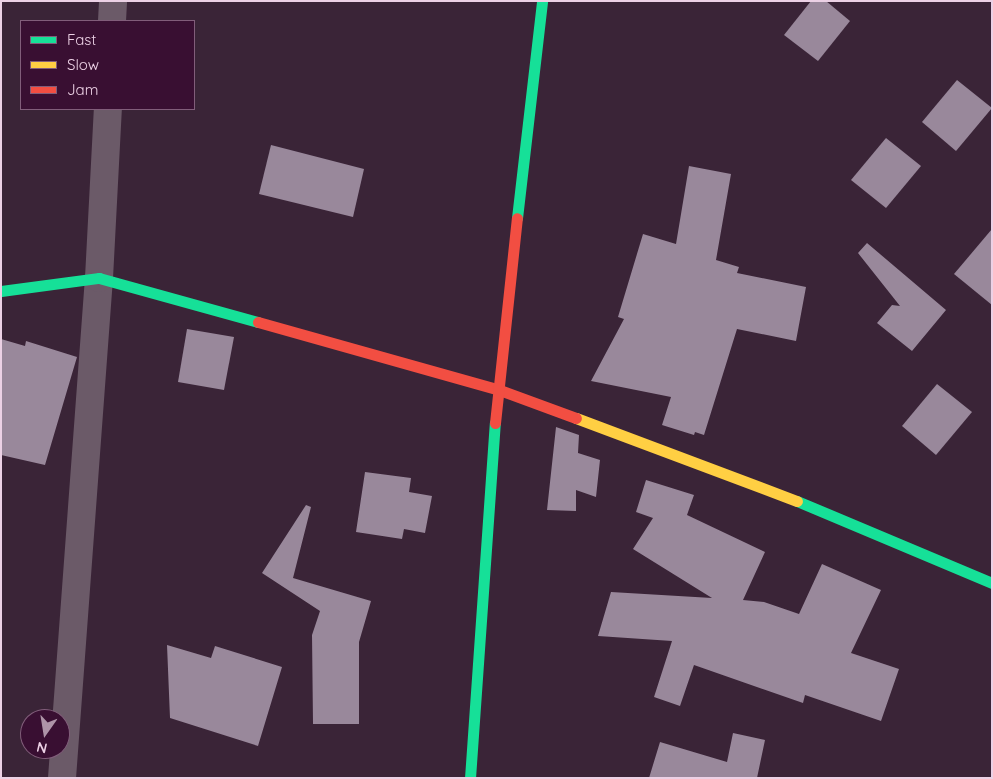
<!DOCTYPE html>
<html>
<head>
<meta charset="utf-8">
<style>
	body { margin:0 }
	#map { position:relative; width:993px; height:779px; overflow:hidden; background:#3a2437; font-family:Quicksand,sans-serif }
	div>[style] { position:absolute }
	.building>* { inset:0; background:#99889b }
	.street>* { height:28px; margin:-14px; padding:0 14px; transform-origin:14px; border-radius:14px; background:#6b5a68 }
	.fast>* { height:11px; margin:-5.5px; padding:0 5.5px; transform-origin:5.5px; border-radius:5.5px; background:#16e098 }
	.slow>* { height:11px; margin:-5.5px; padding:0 5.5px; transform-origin:5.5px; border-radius:5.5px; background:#ffcf43 }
	.jam>* { height:11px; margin:-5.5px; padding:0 5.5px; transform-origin:5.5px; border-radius:5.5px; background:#f24e42 }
	span { translate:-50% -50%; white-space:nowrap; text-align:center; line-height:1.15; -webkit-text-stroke:5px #390f32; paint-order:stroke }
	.frame { position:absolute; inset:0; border:2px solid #ecd1e5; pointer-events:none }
	.legend { position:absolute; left:20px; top:20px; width:175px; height:90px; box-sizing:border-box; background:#390f32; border:1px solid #815d7a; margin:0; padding:6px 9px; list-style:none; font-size:15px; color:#ecd1e5 }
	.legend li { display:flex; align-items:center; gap:10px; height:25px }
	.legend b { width:25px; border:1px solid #815d7a }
	.north { position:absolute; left:20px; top:709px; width:50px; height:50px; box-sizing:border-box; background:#390f32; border:1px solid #815d7a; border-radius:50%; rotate:193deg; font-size:14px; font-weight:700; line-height:20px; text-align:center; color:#ecd1e5 }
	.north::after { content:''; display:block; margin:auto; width:18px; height:22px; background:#ae94a8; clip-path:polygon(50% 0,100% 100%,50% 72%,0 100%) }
</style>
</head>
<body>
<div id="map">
	<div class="building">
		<i style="clip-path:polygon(811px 1px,826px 1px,850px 21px,818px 61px,784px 35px)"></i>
		<i style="clip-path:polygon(957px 80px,992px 108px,956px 151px,922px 122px)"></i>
		<i style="clip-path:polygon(886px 138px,921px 166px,886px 208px,851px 180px)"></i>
		<i style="clip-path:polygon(271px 145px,364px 169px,353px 217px,259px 194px)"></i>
		<i style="clip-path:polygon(689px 166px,731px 174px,716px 260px,739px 267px,737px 273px,806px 287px,796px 341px,737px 329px,704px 435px,695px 432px,694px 435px,662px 425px,671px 397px,591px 381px,624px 319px,618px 317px,643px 234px,676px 244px)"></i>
		<i style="clip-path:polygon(992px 229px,992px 305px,954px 274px)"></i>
		<i style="clip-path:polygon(867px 243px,946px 310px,912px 351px,877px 323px,892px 305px,900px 306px,858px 253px)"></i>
		<i style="clip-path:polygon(187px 329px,234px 337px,224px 390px,178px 382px)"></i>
		<i style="clip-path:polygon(1px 339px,25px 346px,26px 341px,77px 357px,45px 465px,1px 455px)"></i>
		<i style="clip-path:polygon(937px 384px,972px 412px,936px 455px,902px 426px)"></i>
		<i style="clip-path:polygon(556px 427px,579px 435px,578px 453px,600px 460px,596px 497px,576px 490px,576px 511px,547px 510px)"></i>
		<i style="clip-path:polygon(365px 472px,411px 478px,409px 492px,432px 496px,425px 533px,404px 529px,402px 539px,356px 532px)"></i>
		<i style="clip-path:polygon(646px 480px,694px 495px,687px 515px,765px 552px,743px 600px,764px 602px,799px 614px,822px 564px,881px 590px,851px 653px,899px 669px,881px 721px,805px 695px,803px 703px,694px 665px,680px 706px,654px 697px,672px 641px,598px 636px,611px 592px,712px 598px,633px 549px,653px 518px,636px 512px)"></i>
		<i style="clip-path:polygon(306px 505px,311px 507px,293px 578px,371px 601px,359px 642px,359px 724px,313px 724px,312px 635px,320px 611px,262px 573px)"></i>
		<i style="clip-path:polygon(167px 645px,211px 658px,215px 646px,282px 667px,258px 746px,170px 718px)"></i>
		<i style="clip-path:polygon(733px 733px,765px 740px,757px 778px,649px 778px,660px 742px,727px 762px)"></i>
	</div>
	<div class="street">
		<i style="left:112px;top:21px;width:20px;rotate:-87deg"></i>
		<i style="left:62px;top:778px;width:501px;rotate:-85.77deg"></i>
		<i style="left:99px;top:278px;width:169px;rotate:-87deg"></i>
	</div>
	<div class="fast">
		<i style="left:517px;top:218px;width:218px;rotate:-83.4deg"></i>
		<i style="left:1px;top:291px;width:99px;rotate:-7.6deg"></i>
		<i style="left:99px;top:278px;width:165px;rotate:15.5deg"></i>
		<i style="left:797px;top:501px;width:212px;rotate:22.8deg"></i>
		<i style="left:470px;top:778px;width:356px;rotate:-86deg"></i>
	</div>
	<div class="slow">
		<i style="left:576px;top:418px;width:236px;rotate:20.6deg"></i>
	</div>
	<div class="jam">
		<i style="left:258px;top:322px;width:248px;rotate:15.7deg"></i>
		<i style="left:497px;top:389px;width:84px;rotate:20.2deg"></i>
		<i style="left:495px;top:423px;width:206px;rotate:-83.9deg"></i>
	</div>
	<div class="frame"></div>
	<ul class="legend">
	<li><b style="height:6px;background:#16e098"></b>Fast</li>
	<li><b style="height:6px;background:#ffcf43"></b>Slow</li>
	<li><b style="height:6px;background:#f24e42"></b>Jam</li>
	</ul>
	<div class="north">N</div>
</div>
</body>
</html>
